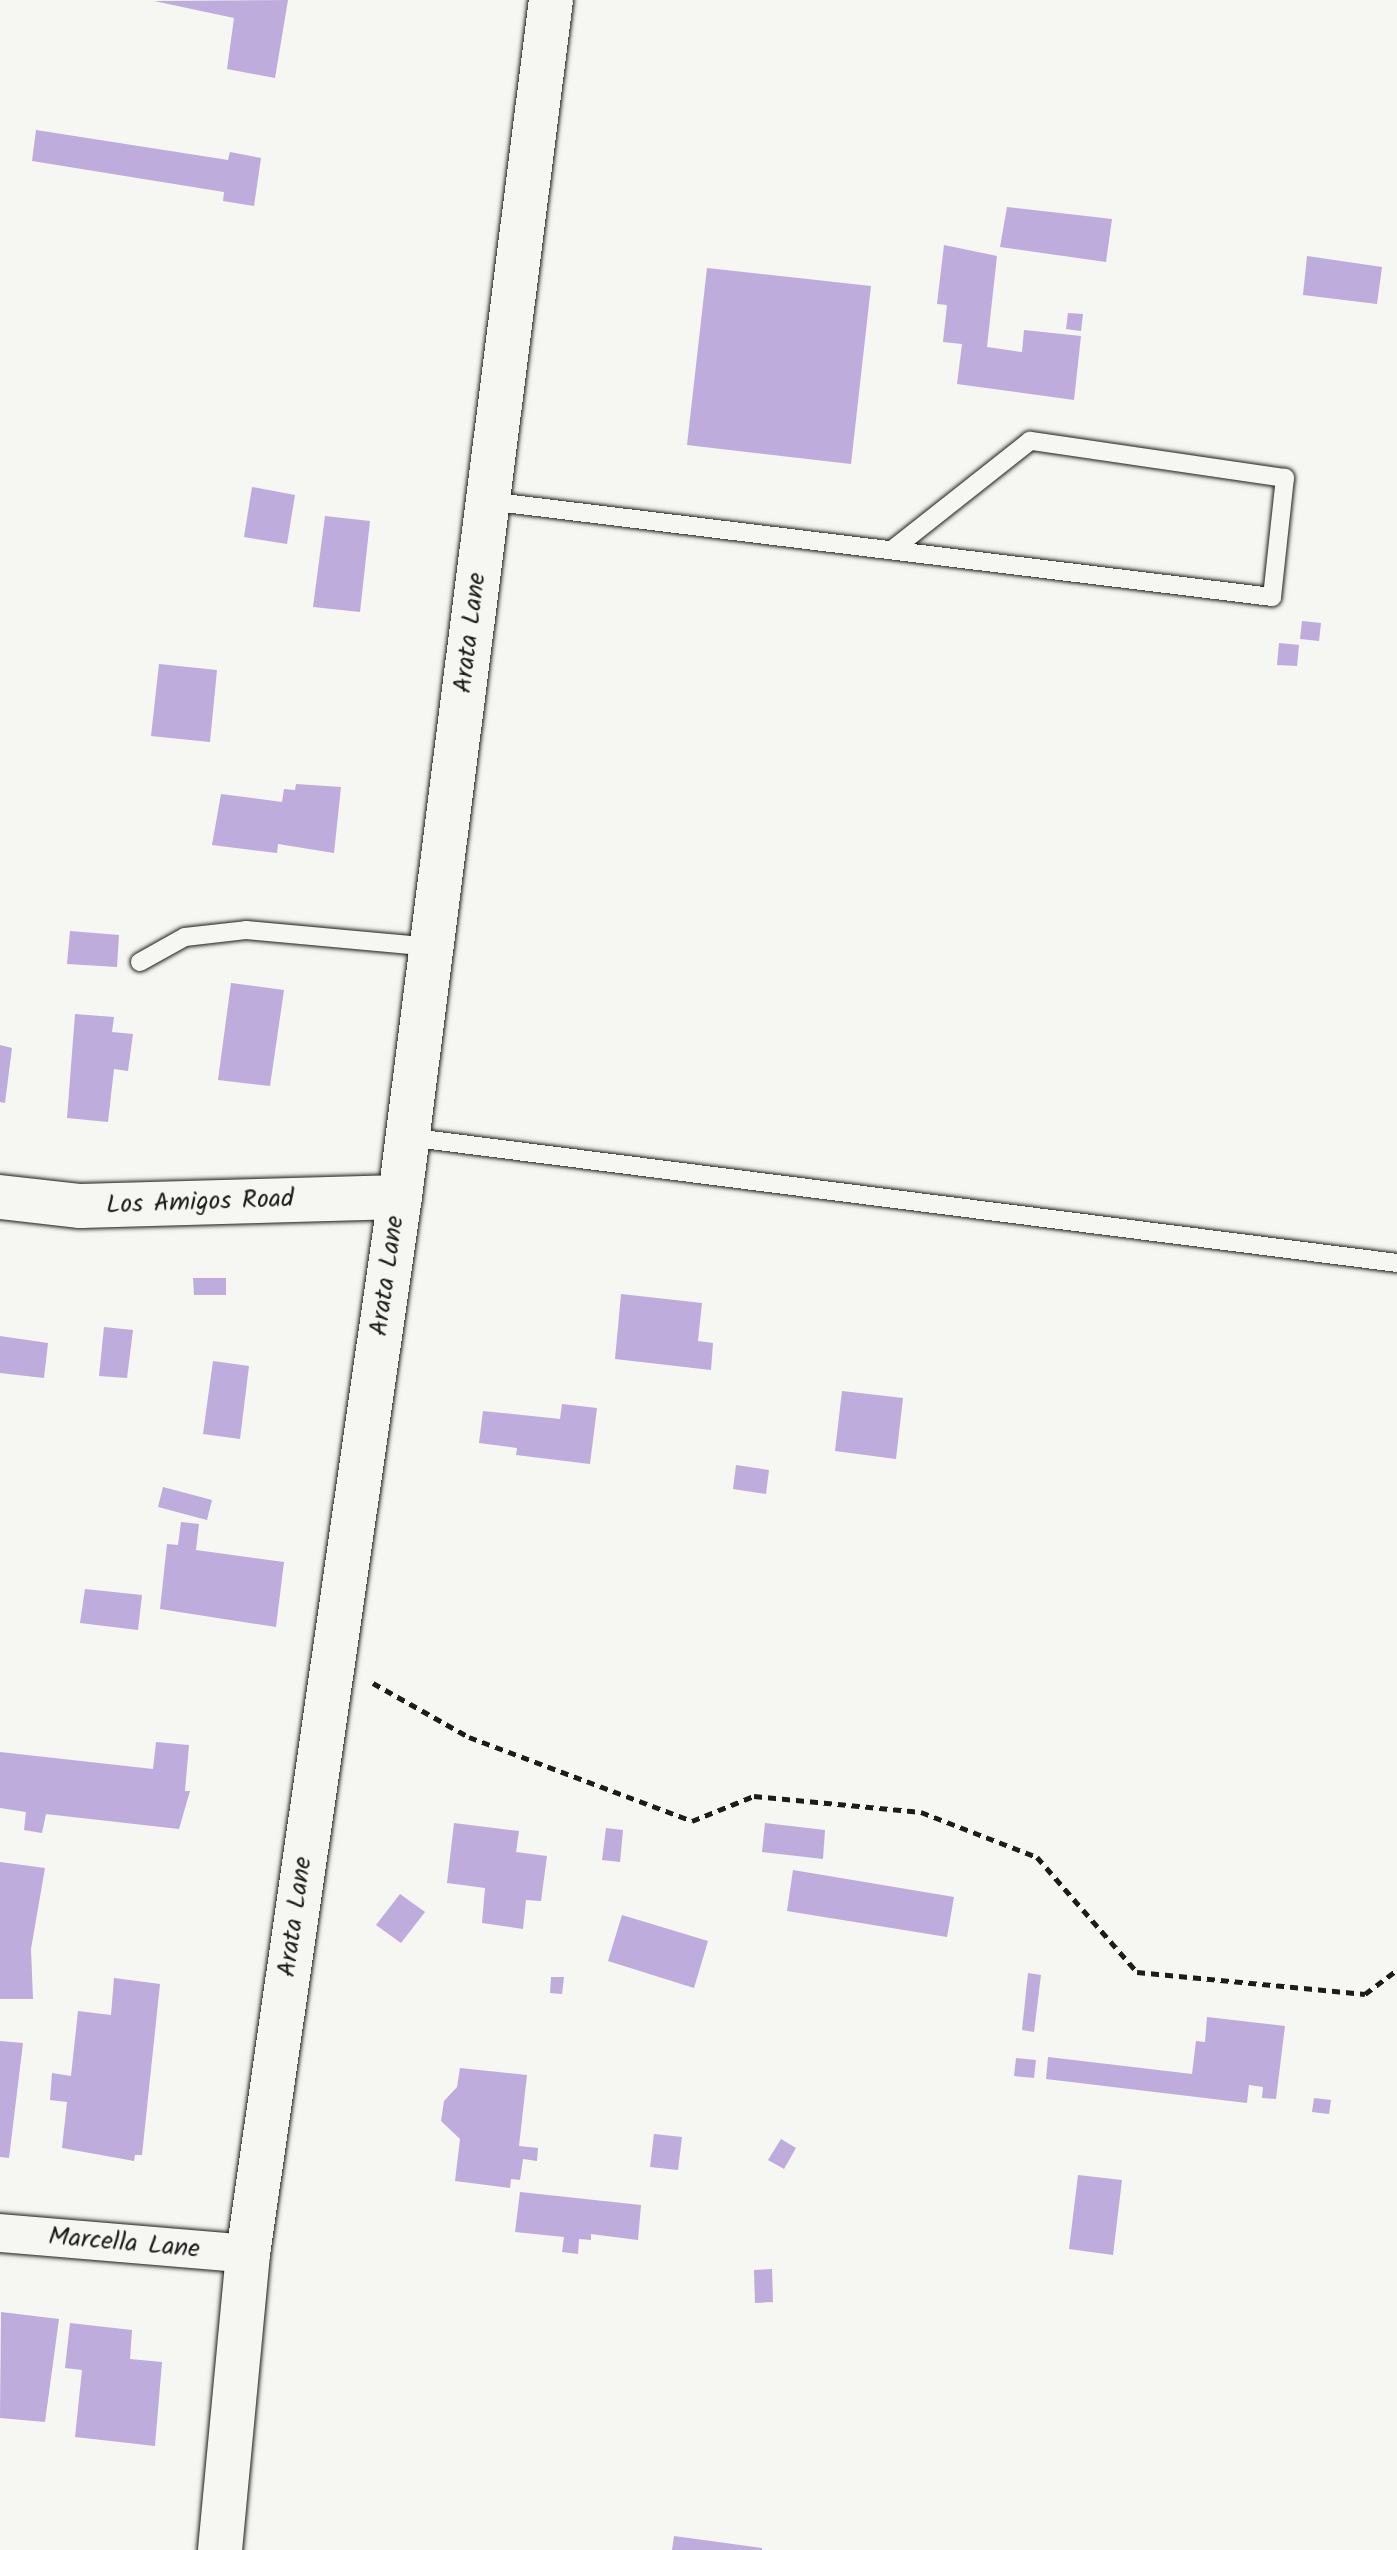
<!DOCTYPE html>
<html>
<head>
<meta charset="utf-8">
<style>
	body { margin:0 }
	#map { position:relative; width:1397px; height:2550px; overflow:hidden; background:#f6f6f2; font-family:Kalam,sans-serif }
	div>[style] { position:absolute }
	.building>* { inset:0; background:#bdacdc }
	.path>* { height:5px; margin-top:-2.5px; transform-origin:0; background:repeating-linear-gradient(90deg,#1c1c1c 0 8px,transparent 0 14px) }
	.roads { filter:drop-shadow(0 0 2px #1c1c1c) drop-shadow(0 0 2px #1c1c1c) }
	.lane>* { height:18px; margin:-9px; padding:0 9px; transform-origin:9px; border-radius:9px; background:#f6f6f2 }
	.street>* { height:38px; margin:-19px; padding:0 19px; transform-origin:19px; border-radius:19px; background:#f6f6f2 }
	.secondary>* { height:44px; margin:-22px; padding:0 22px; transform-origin:22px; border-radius:22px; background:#f6f6f2 }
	span { translate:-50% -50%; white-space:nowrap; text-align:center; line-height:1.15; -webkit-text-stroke:7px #f6f6f2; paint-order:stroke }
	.street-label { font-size:26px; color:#1c1c1c }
</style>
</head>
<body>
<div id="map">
	<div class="building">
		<i style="clip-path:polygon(288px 0,275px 78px,227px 69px,234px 18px,154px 1px)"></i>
		<i style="clip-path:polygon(36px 130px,228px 160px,230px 152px,261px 158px,254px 206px,223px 201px,224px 192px,32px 161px)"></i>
		<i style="clip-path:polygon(1007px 207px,1112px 219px,1106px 262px,1000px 247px)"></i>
		<i style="clip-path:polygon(944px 245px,997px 256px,987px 347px,1022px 352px,1024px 330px,1081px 336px,1074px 400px,957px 384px,962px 344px,943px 342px,947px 305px,937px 304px)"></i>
		<i style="clip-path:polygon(1307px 256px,1382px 267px,1377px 304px,1303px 295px)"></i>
		<i style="clip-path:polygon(707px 268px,871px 286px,851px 464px,687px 445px)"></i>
		<i style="clip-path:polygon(1068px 313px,1083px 314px,1081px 331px,1066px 329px)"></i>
		<i style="clip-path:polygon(252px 487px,295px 495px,287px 544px,244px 537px)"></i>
		<i style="clip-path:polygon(325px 516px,370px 521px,360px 612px,313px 607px)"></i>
		<i style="clip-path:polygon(1302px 621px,1321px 623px,1319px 641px,1300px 639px)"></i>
		<i style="clip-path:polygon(1279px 643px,1299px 645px,1297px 666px,1277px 665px)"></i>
		<i style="clip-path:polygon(159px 664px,217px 670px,210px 742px,151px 736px)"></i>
		<i style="clip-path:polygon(296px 784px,341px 787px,334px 853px,278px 844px,277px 853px,212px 845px,221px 794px,282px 802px,284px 789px,295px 790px)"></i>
		<i style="clip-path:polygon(70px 931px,119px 935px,117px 967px,67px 964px)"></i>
		<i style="clip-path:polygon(231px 983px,284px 990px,270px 1086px,218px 1080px)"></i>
		<i style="clip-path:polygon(75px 1014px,114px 1017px,112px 1032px,133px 1034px,128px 1071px,114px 1069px,108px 1122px,67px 1118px)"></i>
		<i style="clip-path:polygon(0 1045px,12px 1048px,5px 1103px,0 1102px)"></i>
		<i style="clip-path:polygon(193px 1278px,226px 1278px,226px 1295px,194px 1295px)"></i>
		<i style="clip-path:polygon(621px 1294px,702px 1303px,698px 1341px,713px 1343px,711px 1370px,615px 1359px)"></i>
		<i style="clip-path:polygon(104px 1327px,133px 1330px,127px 1378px,99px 1376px)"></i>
		<i style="clip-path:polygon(0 1336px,48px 1343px,44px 1378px,0 1373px)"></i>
		<i style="clip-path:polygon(213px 1361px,249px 1366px,240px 1439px,203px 1434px)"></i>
		<i style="clip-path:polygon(842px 1391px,903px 1398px,896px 1459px,835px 1451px)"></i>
		<i style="clip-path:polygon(562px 1404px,597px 1408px,590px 1464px,516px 1455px,517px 1448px,479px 1443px,483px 1411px,560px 1419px)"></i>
		<i style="clip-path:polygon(736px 1465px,769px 1470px,766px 1494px,733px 1489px)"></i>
		<i style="clip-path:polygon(163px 1487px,212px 1500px,207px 1520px,158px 1507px)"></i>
		<i style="clip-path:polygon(181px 1522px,199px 1524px,196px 1550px,284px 1562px,276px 1627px,160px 1609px,167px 1544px,178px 1545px)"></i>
		<i style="clip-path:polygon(85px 1589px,142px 1595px,138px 1630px,80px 1623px)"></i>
		<i style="clip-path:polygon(156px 1742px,189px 1745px,185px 1791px,190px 1791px,179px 1829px,46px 1814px,42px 1833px,24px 1830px,26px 1812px,0 1808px,0 1752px,153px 1769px)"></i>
		<i style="clip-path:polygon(454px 1823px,519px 1831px,516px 1852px,547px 1856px,541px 1901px,526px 1900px,523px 1929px,482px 1923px,485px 1888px,447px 1883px)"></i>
		<i style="clip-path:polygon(765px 1823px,825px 1830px,823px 1859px,762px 1852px)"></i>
		<i style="clip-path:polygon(606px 1828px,623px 1830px,620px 1862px,602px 1860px)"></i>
		<i style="clip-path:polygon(0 1862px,45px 1868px,31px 1949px,33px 1999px,0 1999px)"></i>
		<i style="clip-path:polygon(793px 1870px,954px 1897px,947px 1937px,787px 1911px)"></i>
		<i style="clip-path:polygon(400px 1894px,425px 1912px,401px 1943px,376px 1925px)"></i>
		<i style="clip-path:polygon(622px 1915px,708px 1941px,694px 1988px,608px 1961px)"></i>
		<i style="clip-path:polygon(1028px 1973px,1041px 1975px,1034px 2032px,1022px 2030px)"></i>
		<i style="clip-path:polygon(551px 1977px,564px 1977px,562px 1994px,550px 1993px)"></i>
		<i style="clip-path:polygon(114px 1978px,160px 1984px,142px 2155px,135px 2155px,134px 2161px,62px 2148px,67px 2102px,50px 2100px,52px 2073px,71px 2076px,78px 2011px,111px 2015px)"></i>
		<i style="clip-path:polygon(1207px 2017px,1285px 2026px,1276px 2099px,1262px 2098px,1263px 2087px,1249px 2085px,1247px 2103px,1046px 2079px,1048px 2057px,1192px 2074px,1196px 2041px,1205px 2042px)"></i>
		<i style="clip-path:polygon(0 2041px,23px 2043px,9px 2158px,0 2157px)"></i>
		<i style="clip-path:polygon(1016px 2058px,1036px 2060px,1034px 2078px,1014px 2076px)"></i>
		<i style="clip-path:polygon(460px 2068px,527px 2075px,519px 2146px,538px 2148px,537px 2161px,523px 2159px,520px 2180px,511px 2179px,510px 2188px,455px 2181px,460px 2139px,441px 2121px,444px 2101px,457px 2087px)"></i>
		<i style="clip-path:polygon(1314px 2098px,1331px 2100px,1329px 2114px,1312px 2112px)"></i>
		<i style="clip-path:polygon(654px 2134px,682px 2137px,678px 2170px,650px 2167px)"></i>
		<i style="clip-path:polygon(781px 2139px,796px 2148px,784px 2169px,768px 2160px)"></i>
		<i style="clip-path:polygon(1078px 2175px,1122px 2180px,1113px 2255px,1069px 2249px)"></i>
		<i style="clip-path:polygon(520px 2192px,641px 2205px,638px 2240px,591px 2234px,591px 2240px,579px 2239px,578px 2254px,562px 2252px,564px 2237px,515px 2232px)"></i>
		<i style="clip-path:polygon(772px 2269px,773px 2302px,755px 2303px,754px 2270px)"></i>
		<i style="clip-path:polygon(1px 2312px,59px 2319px,45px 2422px,0 2418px)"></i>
		<i style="clip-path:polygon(70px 2323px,132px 2330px,130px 2359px,162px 2362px,155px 2446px,75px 2437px,82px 2370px,65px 2368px)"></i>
		<i style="clip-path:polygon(674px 2536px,762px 2548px,762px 2550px,672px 2550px)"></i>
	</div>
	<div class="path">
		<i style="left:373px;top:1683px;width:110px;rotate:29.4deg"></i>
		<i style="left:469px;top:1737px;width:238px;rotate:20.6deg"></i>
		<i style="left:692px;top:1821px;width:67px;rotate:-22deg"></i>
		<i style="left:754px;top:1796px;width:168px;rotate:5.5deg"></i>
		<i style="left:921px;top:1812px;width:124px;rotate:21.2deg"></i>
		<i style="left:1037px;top:1857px;width:152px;rotate:49deg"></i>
		<i style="left:1137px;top:1972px;width:229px;rotate:5.5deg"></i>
		<i style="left:1365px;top:1994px;width:40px;rotate:-37deg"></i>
	</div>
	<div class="roads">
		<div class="lane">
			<i style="left:488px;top:501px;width:790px;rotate:6.98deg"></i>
			<i style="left:1272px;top:597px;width:120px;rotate:-83.8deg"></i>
			<i style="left:1285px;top:478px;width:258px;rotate:-171.7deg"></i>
			<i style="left:1030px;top:441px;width:176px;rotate:141.7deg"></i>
			<i style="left:140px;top:962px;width:51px;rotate:-29.1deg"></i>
			<i style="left:185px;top:937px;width:61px;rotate:-6.5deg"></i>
			<i style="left:246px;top:930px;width:187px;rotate:5.2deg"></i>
			<i style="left:407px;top:1137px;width:998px;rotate:7.25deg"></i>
		</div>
		<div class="street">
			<i style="left:0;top:2233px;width:249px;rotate:4.8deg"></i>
		</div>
		<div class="secondary">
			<i style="left:0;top:1197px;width:81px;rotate:6.4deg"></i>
			<i style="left:80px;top:1206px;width:320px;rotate:-1.6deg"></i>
			<i style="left:220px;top:2550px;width:297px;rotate:-84.6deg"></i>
			<i style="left:248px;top:2254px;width:1068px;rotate:-81.82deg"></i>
			<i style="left:400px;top:1197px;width:1206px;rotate:-82.81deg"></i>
		</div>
	</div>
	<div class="street-label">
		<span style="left:471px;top:633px;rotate:-83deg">Arata Lane</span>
		<span style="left:200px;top:1203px;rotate:-2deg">Los Amigos Road</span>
		<span style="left:388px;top:1276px;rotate:-82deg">Arata Lane</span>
		<span style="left:296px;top:1917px;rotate:-82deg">Arata Lane</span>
		<span style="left:124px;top:2244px;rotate:5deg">Marcella Lane</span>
	</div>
</div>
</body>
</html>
